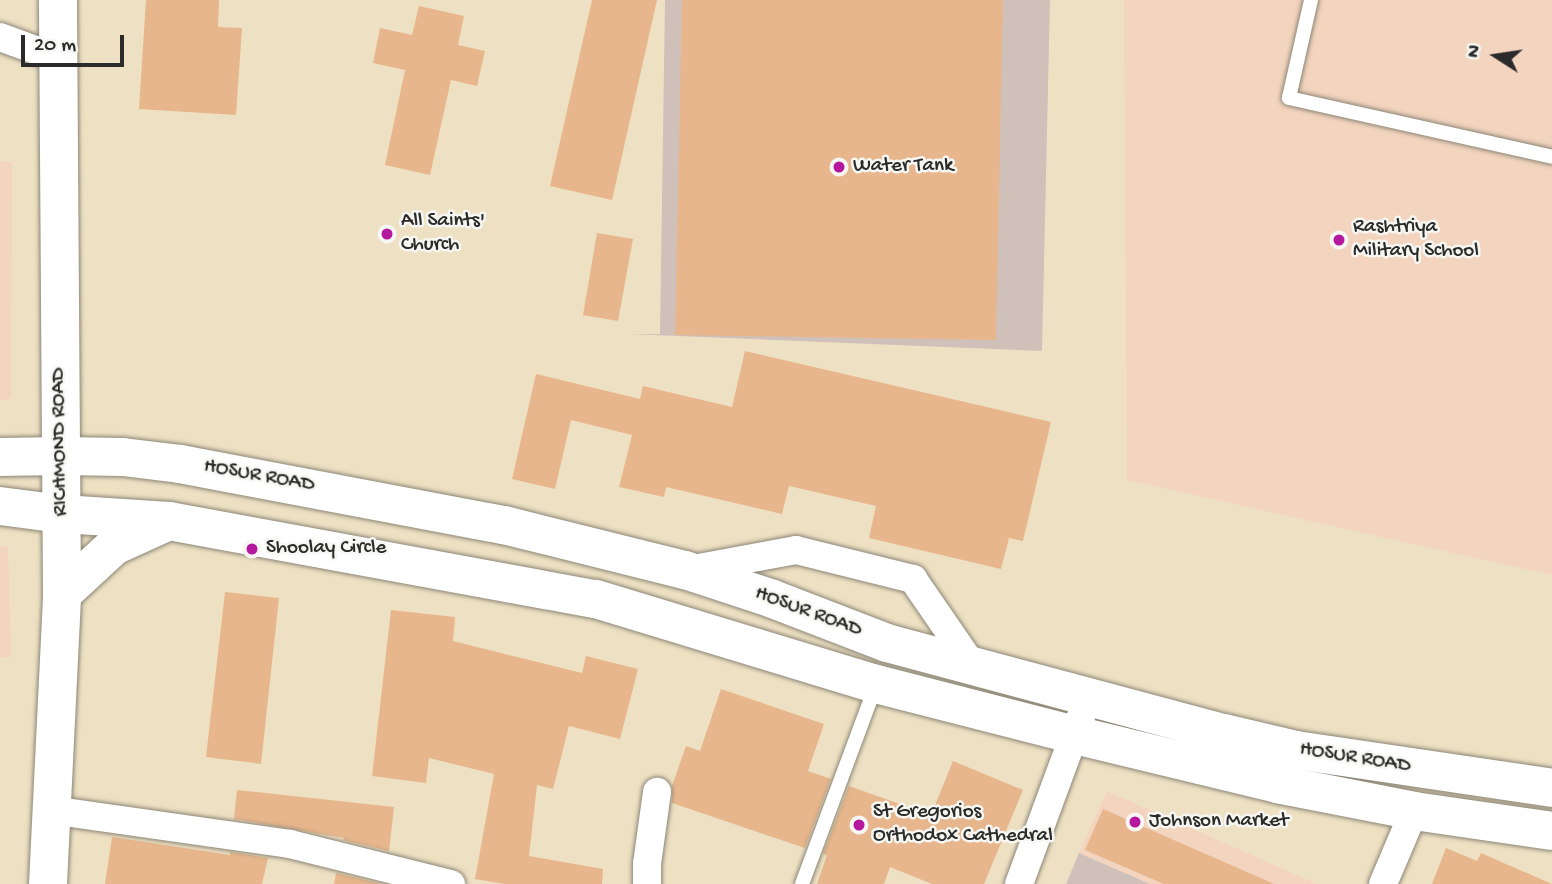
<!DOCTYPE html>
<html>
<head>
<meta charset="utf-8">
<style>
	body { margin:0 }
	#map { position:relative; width:1552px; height:884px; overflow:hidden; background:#eee1c3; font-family:"Gochi Hand",sans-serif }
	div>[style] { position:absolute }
	.built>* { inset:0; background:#f3d4be }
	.industrial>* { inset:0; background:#cfc0ba }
	.building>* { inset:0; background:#e7b68c }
	.roads { filter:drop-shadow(0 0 2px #8c8677) drop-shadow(0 0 2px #8c8677) }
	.lane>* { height:14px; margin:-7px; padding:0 7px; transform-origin:7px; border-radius:7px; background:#fff }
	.street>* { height:28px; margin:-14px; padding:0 14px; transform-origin:14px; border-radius:14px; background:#fff }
	.secondary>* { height:38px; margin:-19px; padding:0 19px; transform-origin:19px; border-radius:19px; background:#fff }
	.primary>* { height:38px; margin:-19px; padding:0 19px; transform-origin:19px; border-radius:19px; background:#fff }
	.dots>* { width:19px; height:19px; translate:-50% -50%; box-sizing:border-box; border:4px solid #f6f6f2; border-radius:50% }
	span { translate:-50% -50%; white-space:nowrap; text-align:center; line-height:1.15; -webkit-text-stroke:5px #f6f6f2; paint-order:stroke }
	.poi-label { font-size:21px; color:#2b2b2b }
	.left { translate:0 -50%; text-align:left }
	.street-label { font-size:21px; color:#2b2b2b }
	.north { position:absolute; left:1461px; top:21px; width:70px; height:70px; -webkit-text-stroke:5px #f6f6f2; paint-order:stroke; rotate:282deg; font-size:19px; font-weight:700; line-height:28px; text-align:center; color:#2b2b2b }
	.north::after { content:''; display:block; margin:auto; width:24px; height:32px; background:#2b2b2b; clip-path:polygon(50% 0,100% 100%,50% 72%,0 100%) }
	.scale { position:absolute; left:21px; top:35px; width:103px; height:32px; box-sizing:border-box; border:4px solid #2b2b2b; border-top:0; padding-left:9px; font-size:21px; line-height:24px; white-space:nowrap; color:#2b2b2b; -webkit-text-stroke:5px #f6f6f2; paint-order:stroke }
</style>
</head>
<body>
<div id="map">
	<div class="built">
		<i style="clip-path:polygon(1124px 0,1552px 0,1552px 575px,1127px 480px)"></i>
		<i style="clip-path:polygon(0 161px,12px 162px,11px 398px,0 401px)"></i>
		<i style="clip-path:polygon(8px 546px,11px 657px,0 657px,0 547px)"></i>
		<i style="clip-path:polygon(1107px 791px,1317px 884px,1150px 884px,1079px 853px)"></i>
	</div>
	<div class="industrial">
		<i style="clip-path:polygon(665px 0,1050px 0,1042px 351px,630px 334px,660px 334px)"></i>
		<i style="clip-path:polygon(1079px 853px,1150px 884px,1066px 884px)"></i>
	</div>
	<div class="building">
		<i style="clip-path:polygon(146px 0,219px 0,218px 27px,242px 28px,236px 115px,139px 109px)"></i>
		<i style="clip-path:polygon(592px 0,657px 0,612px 200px,550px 186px)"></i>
		<i style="clip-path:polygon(682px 0,1003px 0,996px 340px,675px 335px)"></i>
		<i style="clip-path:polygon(419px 6px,464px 16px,458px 45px,485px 51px,477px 86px,451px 80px,430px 175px,385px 165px,405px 70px,373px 63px,380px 28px,412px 35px)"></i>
		<i style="clip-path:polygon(597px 233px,633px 239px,618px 321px,583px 315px)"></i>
		<i style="clip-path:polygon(745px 351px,1051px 422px,1023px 541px,1009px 538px,1001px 569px,869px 538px,876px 506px,789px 486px,782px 514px,666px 487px,664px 497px,619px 487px,632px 435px,571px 420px,555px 489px,512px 479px,536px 374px,640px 399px,643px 386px,732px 407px)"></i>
		<i style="clip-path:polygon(225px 592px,279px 598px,261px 764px,206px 757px)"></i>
		<i style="clip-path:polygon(391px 610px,455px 617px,453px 641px,582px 673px,586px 656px,638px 669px,620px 739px,569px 726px,553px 789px,537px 785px,529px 856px,603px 869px,602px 884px,505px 884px,475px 879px,494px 774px,429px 758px,426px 783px,372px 776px)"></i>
		<i style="clip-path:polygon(721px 689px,824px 724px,808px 771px,831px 779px,805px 848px,672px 803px,672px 786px,686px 746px,700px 751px)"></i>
		<i style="clip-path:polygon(953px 761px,1023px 790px,984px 884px,932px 884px,890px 867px,884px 884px,817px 884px,827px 855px,823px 854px,849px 786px,931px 815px)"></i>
		<i style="clip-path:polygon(237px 790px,394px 807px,389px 851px,343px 840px,344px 838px,234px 819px)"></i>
		<i style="clip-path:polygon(1103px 809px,1274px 884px,1164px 884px,1085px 850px)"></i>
		<i style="clip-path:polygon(112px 837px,230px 855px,230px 852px,268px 858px,262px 884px,105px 884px)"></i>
		<i style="clip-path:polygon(1446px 848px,1477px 861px,1481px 853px,1552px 884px,1432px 884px)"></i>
		<i style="clip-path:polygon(336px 873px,382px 884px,334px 884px)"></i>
	</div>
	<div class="roads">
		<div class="lane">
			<i style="left:1311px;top:0;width:100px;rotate:102.7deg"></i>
			<i style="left:1289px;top:98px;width:270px;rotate:12.6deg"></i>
			<i style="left:802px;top:884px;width:212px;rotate:-69.6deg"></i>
		</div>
		<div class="street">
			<i style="left:0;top:37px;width:61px;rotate:20.2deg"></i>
			<i style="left:688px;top:570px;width:110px;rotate:-10.5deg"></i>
			<i style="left:796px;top:550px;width:121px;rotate:13.9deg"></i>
			<i style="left:913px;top:579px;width:104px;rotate:55.5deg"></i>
			<i style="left:51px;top:810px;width:241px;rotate:8.1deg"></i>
			<i style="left:290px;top:844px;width:166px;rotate:14deg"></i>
			<i style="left:647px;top:884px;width:20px;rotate:-90deg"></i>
			<i style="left:647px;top:864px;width:73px;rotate:-82.1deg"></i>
			<i style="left:1019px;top:884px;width:199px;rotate:-69.7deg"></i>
			<i style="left:1383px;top:884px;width:79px;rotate:-67deg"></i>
		</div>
		<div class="secondary">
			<i style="left:0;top:457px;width:61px;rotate:-0.9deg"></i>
			<i style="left:0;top:506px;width:63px;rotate:7.4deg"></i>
		</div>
		<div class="primary">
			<i style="left:61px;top:456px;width:62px;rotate:0.9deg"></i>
			<i style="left:123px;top:457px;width:57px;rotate:7deg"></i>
			<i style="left:180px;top:464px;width:330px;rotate:10.7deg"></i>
			<i style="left:504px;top:525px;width:187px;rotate:14deg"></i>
			<i style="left:685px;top:570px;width:93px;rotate:18.2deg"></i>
			<i style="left:773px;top:599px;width:122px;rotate:21.1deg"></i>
			<i style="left:887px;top:643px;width:349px;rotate:15deg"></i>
			<i style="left:1224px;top:733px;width:74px;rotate:13.3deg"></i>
			<i style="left:1296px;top:750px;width:259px;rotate:8.4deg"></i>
			<i style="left:62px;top:514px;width:107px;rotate:3.7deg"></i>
			<i style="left:169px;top:521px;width:434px;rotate:10.4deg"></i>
			<i style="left:596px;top:599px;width:293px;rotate:16.9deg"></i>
			<i style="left:876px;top:684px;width:205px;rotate:14.4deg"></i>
			<i style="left:1075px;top:735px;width:208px;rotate:13.6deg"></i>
			<i style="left:1277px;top:784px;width:140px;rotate:11.1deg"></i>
			<i style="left:1414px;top:811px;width:139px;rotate:8.2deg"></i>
			<i style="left:62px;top:594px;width:71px;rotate:-42.7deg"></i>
			<i style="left:114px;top:546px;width:58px;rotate:-24.4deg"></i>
			<i style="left:48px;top:884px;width:290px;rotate:-87.2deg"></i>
			<i style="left:62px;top:594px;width:594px;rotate:-90.39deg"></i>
		</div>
	</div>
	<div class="dots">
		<i style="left:839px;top:167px;background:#b5179e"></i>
		<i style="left:387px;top:234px;background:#b5179e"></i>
		<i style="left:1339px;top:240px;background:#b5179e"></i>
		<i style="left:252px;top:549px;background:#b5179e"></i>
		<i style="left:1135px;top:822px;background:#b5179e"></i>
		<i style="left:859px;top:825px;background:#b5179e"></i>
	</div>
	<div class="poi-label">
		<span class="left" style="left:853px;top:167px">Water Tank</span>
		<span class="left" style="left:401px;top:234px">All Saints'<br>Church</span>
		<span class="left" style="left:1353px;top:240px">Rashtriya<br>Military School</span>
		<span class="left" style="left:266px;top:549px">Shoolay Circle</span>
		<span class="left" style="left:873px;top:825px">St Gregorios<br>Orthodox Cathedral</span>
		<span class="left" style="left:1149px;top:822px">Johnson Market</span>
	</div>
	<div class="street-label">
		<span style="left:61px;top:442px;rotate:-91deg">RICHMOND ROAD</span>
		<span style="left:259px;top:477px;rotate:10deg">HOSUR ROAD</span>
		<span style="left:808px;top:613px;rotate:20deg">HOSUR ROAD</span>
		<span style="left:1355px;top:759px;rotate:9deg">HOSUR ROAD</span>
	</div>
	<div class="north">N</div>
	<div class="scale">20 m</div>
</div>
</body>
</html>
